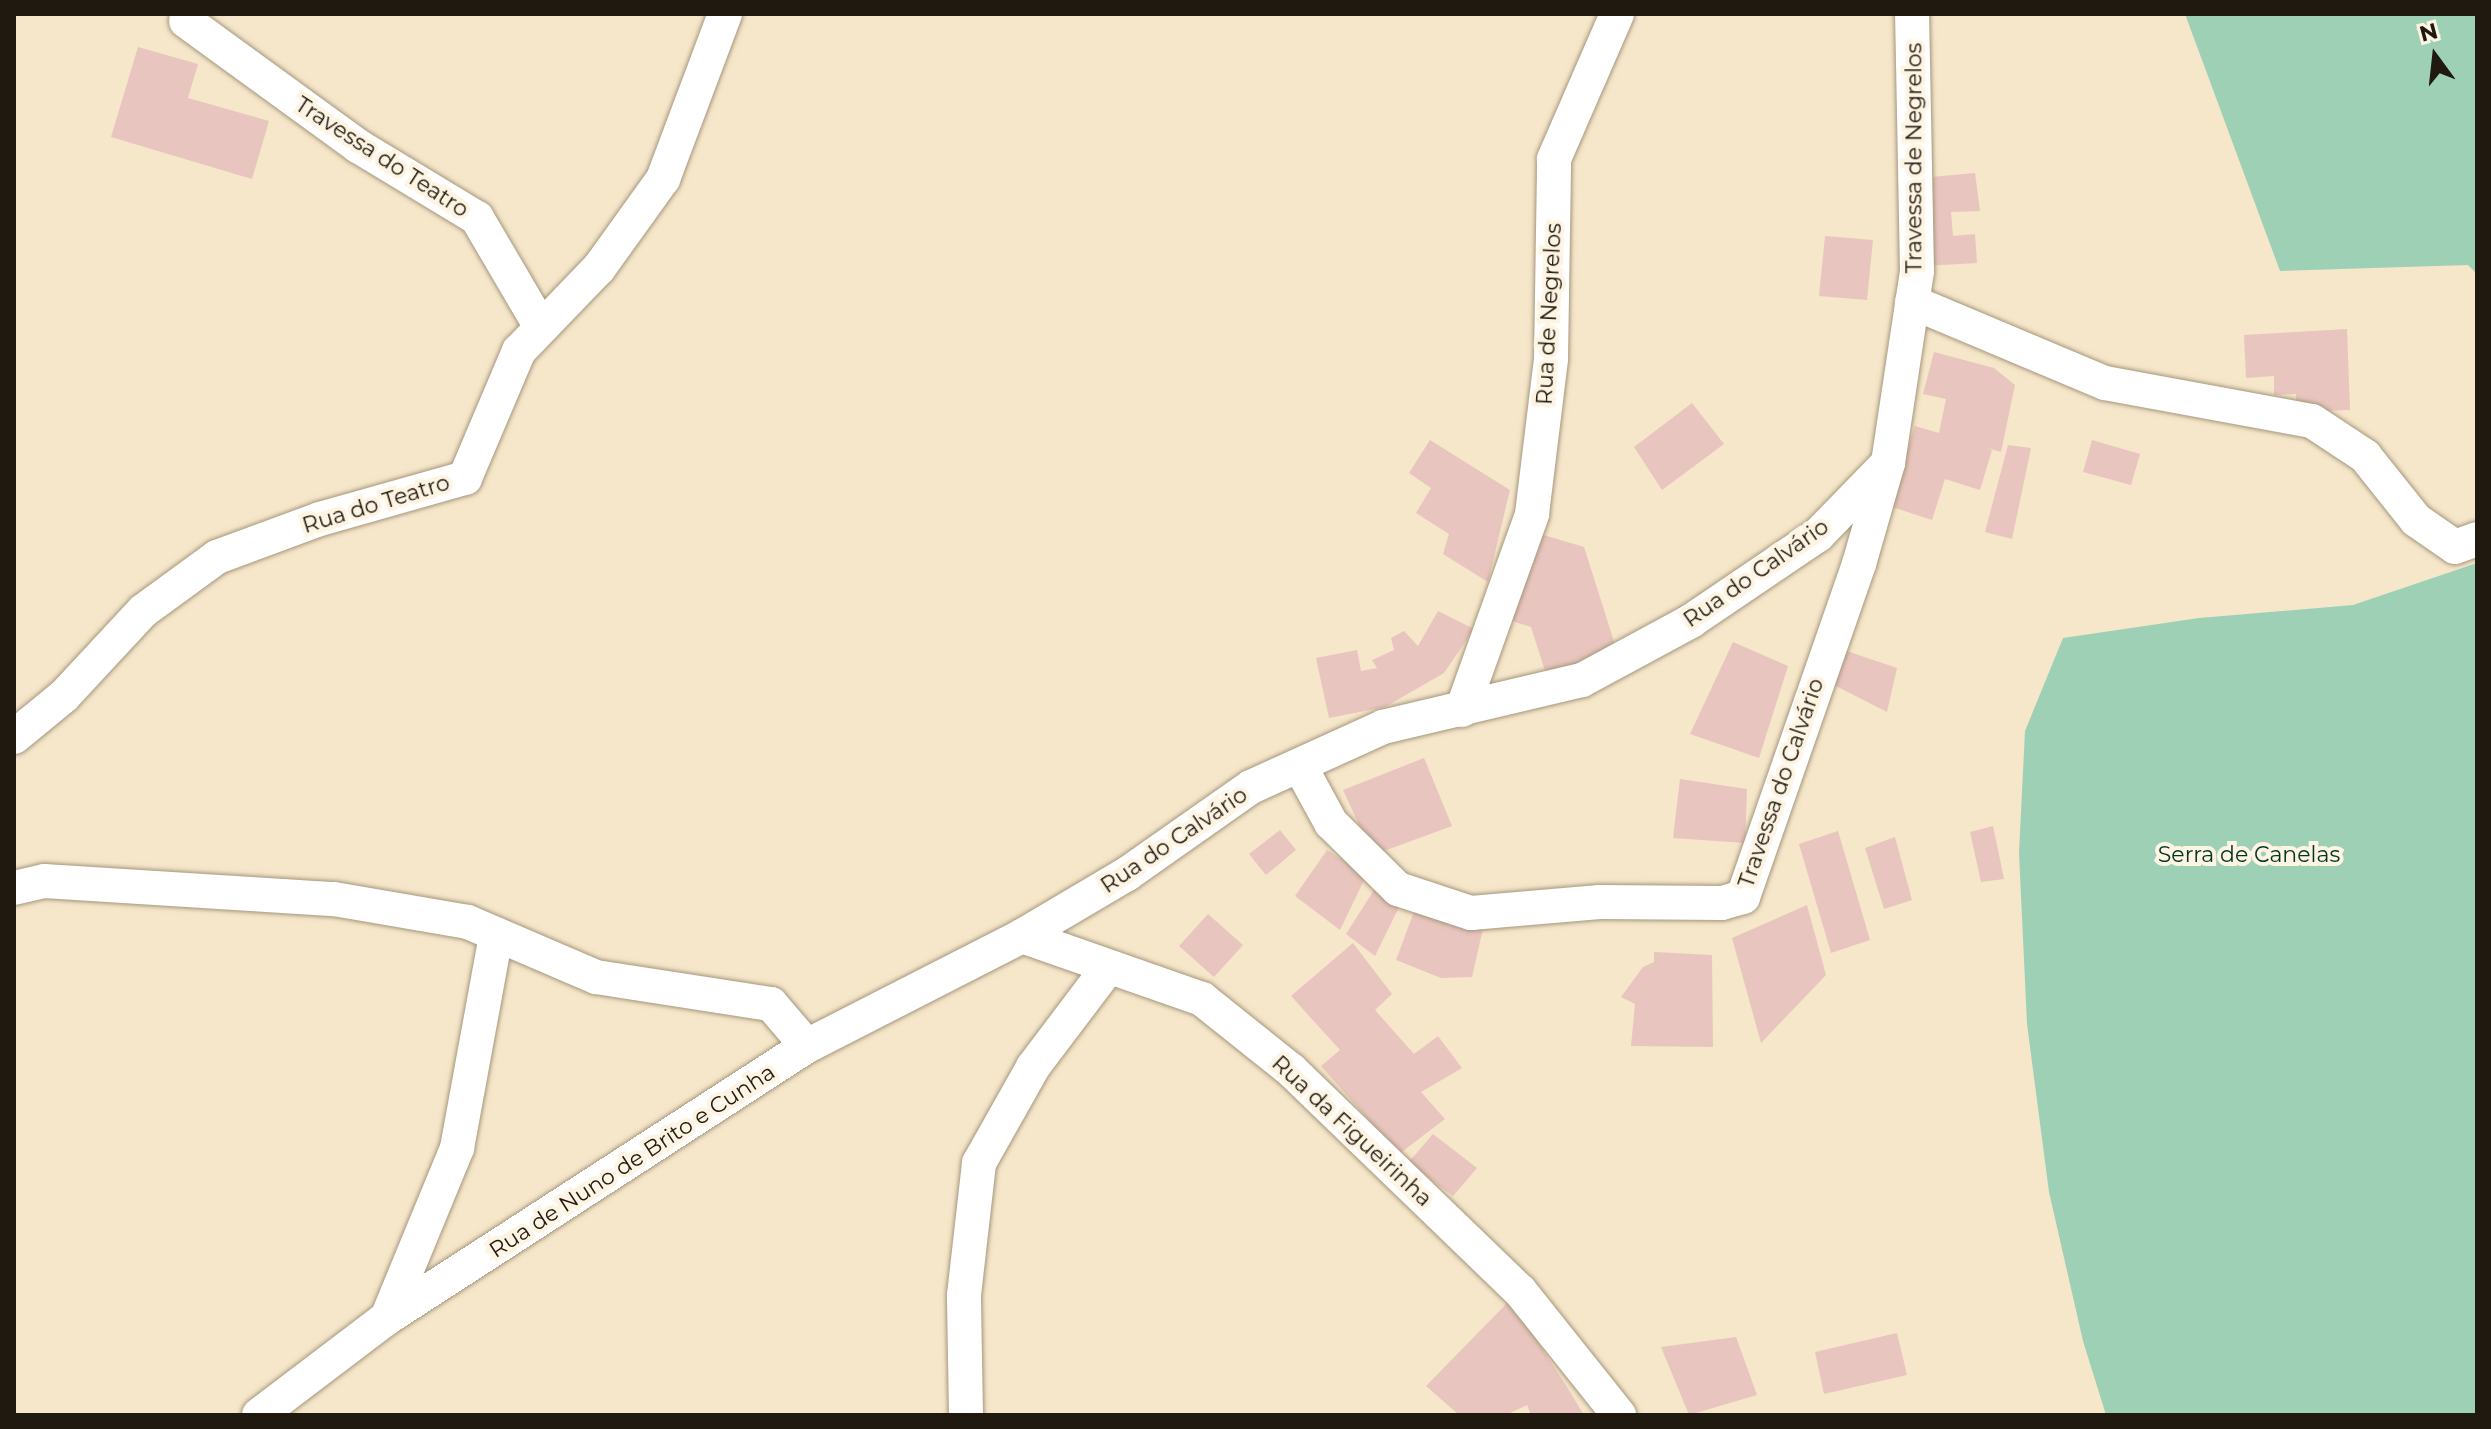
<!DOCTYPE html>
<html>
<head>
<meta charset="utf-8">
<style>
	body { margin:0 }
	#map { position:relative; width:2491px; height:1429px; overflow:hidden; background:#f6e6ca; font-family:Montserrat,sans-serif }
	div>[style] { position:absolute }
	.green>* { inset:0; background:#9ed0b6 }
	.building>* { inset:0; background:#e9c5bf }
	.roads { filter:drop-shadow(0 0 2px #a5977c) drop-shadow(0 0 2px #a5977c) }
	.minor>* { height:34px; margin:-17px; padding:0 17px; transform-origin:17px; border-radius:17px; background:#fff }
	span { translate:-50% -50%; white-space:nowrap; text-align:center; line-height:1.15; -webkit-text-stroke:8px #fef4e3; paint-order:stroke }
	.street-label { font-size:22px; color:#1f190f }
	.park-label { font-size:22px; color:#003722 }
	.frame { position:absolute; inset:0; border:16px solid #1f190f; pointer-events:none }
	.north { position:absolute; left:2395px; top:16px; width:80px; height:80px; -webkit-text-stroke:6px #fef4e3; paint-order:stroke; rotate:345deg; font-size:22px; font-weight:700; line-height:32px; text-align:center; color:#1f190f }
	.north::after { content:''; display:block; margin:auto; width:28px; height:36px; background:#1f190f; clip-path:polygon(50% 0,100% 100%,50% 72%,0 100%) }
</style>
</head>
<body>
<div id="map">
	<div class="green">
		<i style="clip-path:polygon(2185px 14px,2477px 14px,2477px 274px,2468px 265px,2280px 271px)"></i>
		<i style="clip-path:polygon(2477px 563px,2477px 1415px,2106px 1415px,2083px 1341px,2049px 1192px,2027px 1024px,2019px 853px,2025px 731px,2063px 638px,2199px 618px,2353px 605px)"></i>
	</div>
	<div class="building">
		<i style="clip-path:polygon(138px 47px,198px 64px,188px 98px,269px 121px,252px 179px,111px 137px)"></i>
		<i style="clip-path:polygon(1975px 173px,1980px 211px,1951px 212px,1953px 236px,1975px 234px,1977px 263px,1923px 266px,1920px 178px)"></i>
		<i style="clip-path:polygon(1825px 236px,1873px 240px,1867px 300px,1819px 296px)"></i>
		<i style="clip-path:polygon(2347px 329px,2350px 410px,2296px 412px,2296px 394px,2274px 395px,2274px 376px,2246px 378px,2244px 335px)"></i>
		<i style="clip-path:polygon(1934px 352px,1994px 368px,2015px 385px,2001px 452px,1984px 447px,1992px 450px,1980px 490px,1945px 479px,1932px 520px,1889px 506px,1915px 426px,1939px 433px,1946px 399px,1923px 394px)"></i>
		<i style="clip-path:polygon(1692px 403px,1724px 444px,1662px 490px,1634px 447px)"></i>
		<i style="clip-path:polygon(1430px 440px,1510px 490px,1488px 582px,1443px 554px,1449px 534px,1416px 513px,1431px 488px,1409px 473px)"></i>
		<i style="clip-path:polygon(2092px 440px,2140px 454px,2131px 485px,2083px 472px)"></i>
		<i style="clip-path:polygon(2008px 445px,2031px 448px,2012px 539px,1985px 532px)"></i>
		<i style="clip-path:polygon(1537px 533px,1584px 547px,1618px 654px,1547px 677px,1531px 627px,1509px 620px)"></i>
		<i style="clip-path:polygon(1438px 611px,1474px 629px,1444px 673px,1385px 707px,1329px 718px,1316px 658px,1357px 650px,1361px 671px,1377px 668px,1372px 660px,1394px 650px,1391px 638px,1404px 631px,1418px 646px)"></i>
		<i style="clip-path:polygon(1733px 642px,1788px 666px,1759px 758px,1690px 734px)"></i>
		<i style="clip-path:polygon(1838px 648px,1897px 668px,1887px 712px,1826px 681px)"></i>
		<i style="clip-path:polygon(1424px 758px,1452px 826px,1373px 855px,1343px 790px)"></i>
		<i style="clip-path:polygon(1680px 779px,1747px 789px,1745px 843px,1673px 838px)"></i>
		<i style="clip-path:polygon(1993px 826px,2004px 879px,1981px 882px,1970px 832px)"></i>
		<i style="clip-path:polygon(1280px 830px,1296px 850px,1266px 875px,1249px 854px)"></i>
		<i style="clip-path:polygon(1838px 831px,1870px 940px,1831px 953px,1799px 844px)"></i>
		<i style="clip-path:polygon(1895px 837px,1912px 900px,1884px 909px,1865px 848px)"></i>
		<i style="clip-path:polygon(1327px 850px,1366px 876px,1340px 930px,1295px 896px)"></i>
		<i style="clip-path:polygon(1374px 890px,1400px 905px,1375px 956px,1346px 934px)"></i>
		<i style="clip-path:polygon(1807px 905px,1826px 975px,1761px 1043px,1732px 938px)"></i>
		<i style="clip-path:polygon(1415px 909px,1484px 924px,1472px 977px,1441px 978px,1396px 960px)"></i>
		<i style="clip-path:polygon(1208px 914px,1243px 945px,1214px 977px,1179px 946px)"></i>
		<i style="clip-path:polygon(1353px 943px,1392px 994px,1375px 1010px,1414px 1054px,1438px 1036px,1462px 1068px,1421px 1092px,1445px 1119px,1399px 1154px,1321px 1066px,1340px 1050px,1291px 996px)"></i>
		<i style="clip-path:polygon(1654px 952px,1712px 955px,1713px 1047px,1631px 1046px,1635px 1004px,1621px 997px,1643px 967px,1654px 962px)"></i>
		<i style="clip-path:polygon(1433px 1134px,1477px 1168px,1453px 1196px,1408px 1163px)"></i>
		<i style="clip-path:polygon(1510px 1300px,1567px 1387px,1584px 1415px,1531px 1415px,1527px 1405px,1506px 1415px,1459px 1415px,1426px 1386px)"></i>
		<i style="clip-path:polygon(1897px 1333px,1907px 1375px,1824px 1394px,1815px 1352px)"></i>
		<i style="clip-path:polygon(1736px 1337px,1757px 1395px,1689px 1415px,1661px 1347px)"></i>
	</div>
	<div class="roads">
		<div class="minor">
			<i style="left:186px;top:21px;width:213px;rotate:36deg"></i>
			<i style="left:358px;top:146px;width:139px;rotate:31.2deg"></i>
			<i style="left:477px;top:218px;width:126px;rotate:59.6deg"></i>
			<i style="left:1912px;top:302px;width:209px;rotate:22.8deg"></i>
			<i style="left:2105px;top:383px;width:210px;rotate:10.4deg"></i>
			<i style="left:2312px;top:421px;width:64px;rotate:33.4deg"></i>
			<i style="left:2365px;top:456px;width:82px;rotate:51.4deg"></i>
			<i style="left:2416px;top:520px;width:47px;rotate:34.7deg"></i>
			<i style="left:2455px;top:547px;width:23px;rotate:-20deg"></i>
			<i style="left:1462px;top:710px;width:208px;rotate:-70.3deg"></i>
			<i style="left:1532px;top:514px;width:156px;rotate:-83deg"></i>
			<i style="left:1551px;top:359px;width:200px;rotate:-89.1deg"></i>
			<i style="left:1554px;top:159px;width:158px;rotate:-66.5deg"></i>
			<i style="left:14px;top:737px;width:65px;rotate:-39.4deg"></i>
			<i style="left:64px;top:696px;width:116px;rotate:-47.1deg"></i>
			<i style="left:143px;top:611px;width:92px;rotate:-36.1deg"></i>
			<i style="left:217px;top:557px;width:110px;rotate:-20.3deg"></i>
			<i style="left:320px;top:519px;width:151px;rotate:-15.8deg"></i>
			<i style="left:465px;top:478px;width:138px;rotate:-67deg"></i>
			<i style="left:519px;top:351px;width:115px;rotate:-46.1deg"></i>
			<i style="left:599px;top:268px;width:110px;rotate:-54.3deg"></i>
			<i style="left:663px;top:179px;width:176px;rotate:-69.4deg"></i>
			<i style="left:1301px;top:768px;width:63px;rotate:61.4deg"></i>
			<i style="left:1331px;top:823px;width:94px;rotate:44.6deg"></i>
			<i style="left:1398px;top:889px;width:77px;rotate:18.2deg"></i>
			<i style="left:1471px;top:913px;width:129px;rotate:-4.9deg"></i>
			<i style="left:1600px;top:902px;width:122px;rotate:0.5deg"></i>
			<i style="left:1722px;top:903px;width:22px;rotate:-16deg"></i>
			<i style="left:1743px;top:897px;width:353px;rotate:-70.8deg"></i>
			<i style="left:1859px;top:564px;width:105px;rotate:-74deg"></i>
			<i style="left:1888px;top:463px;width:194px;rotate:-81.4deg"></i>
			<i style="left:1917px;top:271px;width:257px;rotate:-91.1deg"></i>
			<i style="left:14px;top:888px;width:31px;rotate:-13deg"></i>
			<i style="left:44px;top:881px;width:291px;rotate:3.6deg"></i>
			<i style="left:334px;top:899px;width:136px;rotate:9.7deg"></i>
			<i style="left:468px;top:922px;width:139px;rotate:23.3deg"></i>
			<i style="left:596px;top:977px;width:177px;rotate:8.8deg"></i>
			<i style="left:771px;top:1004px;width:55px;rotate:49.4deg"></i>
			<i style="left:1022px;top:936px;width:191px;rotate:19.3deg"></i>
			<i style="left:1202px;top:999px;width:114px;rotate:38.6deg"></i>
			<i style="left:1291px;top:1070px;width:318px;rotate:44deg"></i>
			<i style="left:1520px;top:1291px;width:159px;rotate:51.4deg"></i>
			<i style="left:387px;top:1318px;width:184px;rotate:-67.6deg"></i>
			<i style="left:457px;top:1148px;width:217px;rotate:-79.6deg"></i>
			<i style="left:259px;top:1415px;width:161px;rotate:-37.2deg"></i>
			<i style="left:387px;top:1318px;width:500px;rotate:-32.93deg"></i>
			<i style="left:807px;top:1046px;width:242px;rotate:-27.1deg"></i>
			<i style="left:1022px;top:936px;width:122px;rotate:-30.6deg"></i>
			<i style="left:1127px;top:874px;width:151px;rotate:-35.1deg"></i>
			<i style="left:1251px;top:787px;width:145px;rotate:-24.4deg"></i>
			<i style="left:1383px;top:727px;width:204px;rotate:-13.3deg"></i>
			<i style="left:1582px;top:680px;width:124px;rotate:-28.4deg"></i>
			<i style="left:1691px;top:621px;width:153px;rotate:-34.1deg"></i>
			<i style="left:1818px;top:535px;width:100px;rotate:-45.8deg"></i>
			<i style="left:966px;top:1415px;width:120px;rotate:-91deg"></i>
			<i style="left:964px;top:1295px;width:133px;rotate:-83.5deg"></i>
			<i style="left:979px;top:1163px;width:110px;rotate:-60.6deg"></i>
			<i style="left:1033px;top:1067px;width:124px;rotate:-52.9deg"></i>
		</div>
	</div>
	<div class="street-label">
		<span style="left:382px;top:157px;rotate:33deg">Travessa do Teatro</span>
		<span style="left:1914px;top:158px;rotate:-90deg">Travessa de Negrelos</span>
		<span style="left:1549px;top:314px;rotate:-87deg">Rua de Negrelos</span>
		<span style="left:376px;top:504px;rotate:-17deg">Rua do Teatro</span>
		<span style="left:1756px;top:573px;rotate:-35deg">Rua do Calvário</span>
		<span style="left:1781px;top:783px;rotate:-71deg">Travessa do Calvário</span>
		<span style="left:1174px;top:840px;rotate:-34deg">Rua do Calvário</span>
		<span style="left:1352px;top:1131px;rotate:43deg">Rua da Figueirinha</span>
		<span style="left:632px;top:1161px;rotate:-33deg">Rua de Nuno de Brito e Cunha</span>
	</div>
	<div class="park-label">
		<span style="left:2249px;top:855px">Serra de Canelas</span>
	</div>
	<div class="frame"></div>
	<div class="north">N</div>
</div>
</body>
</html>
